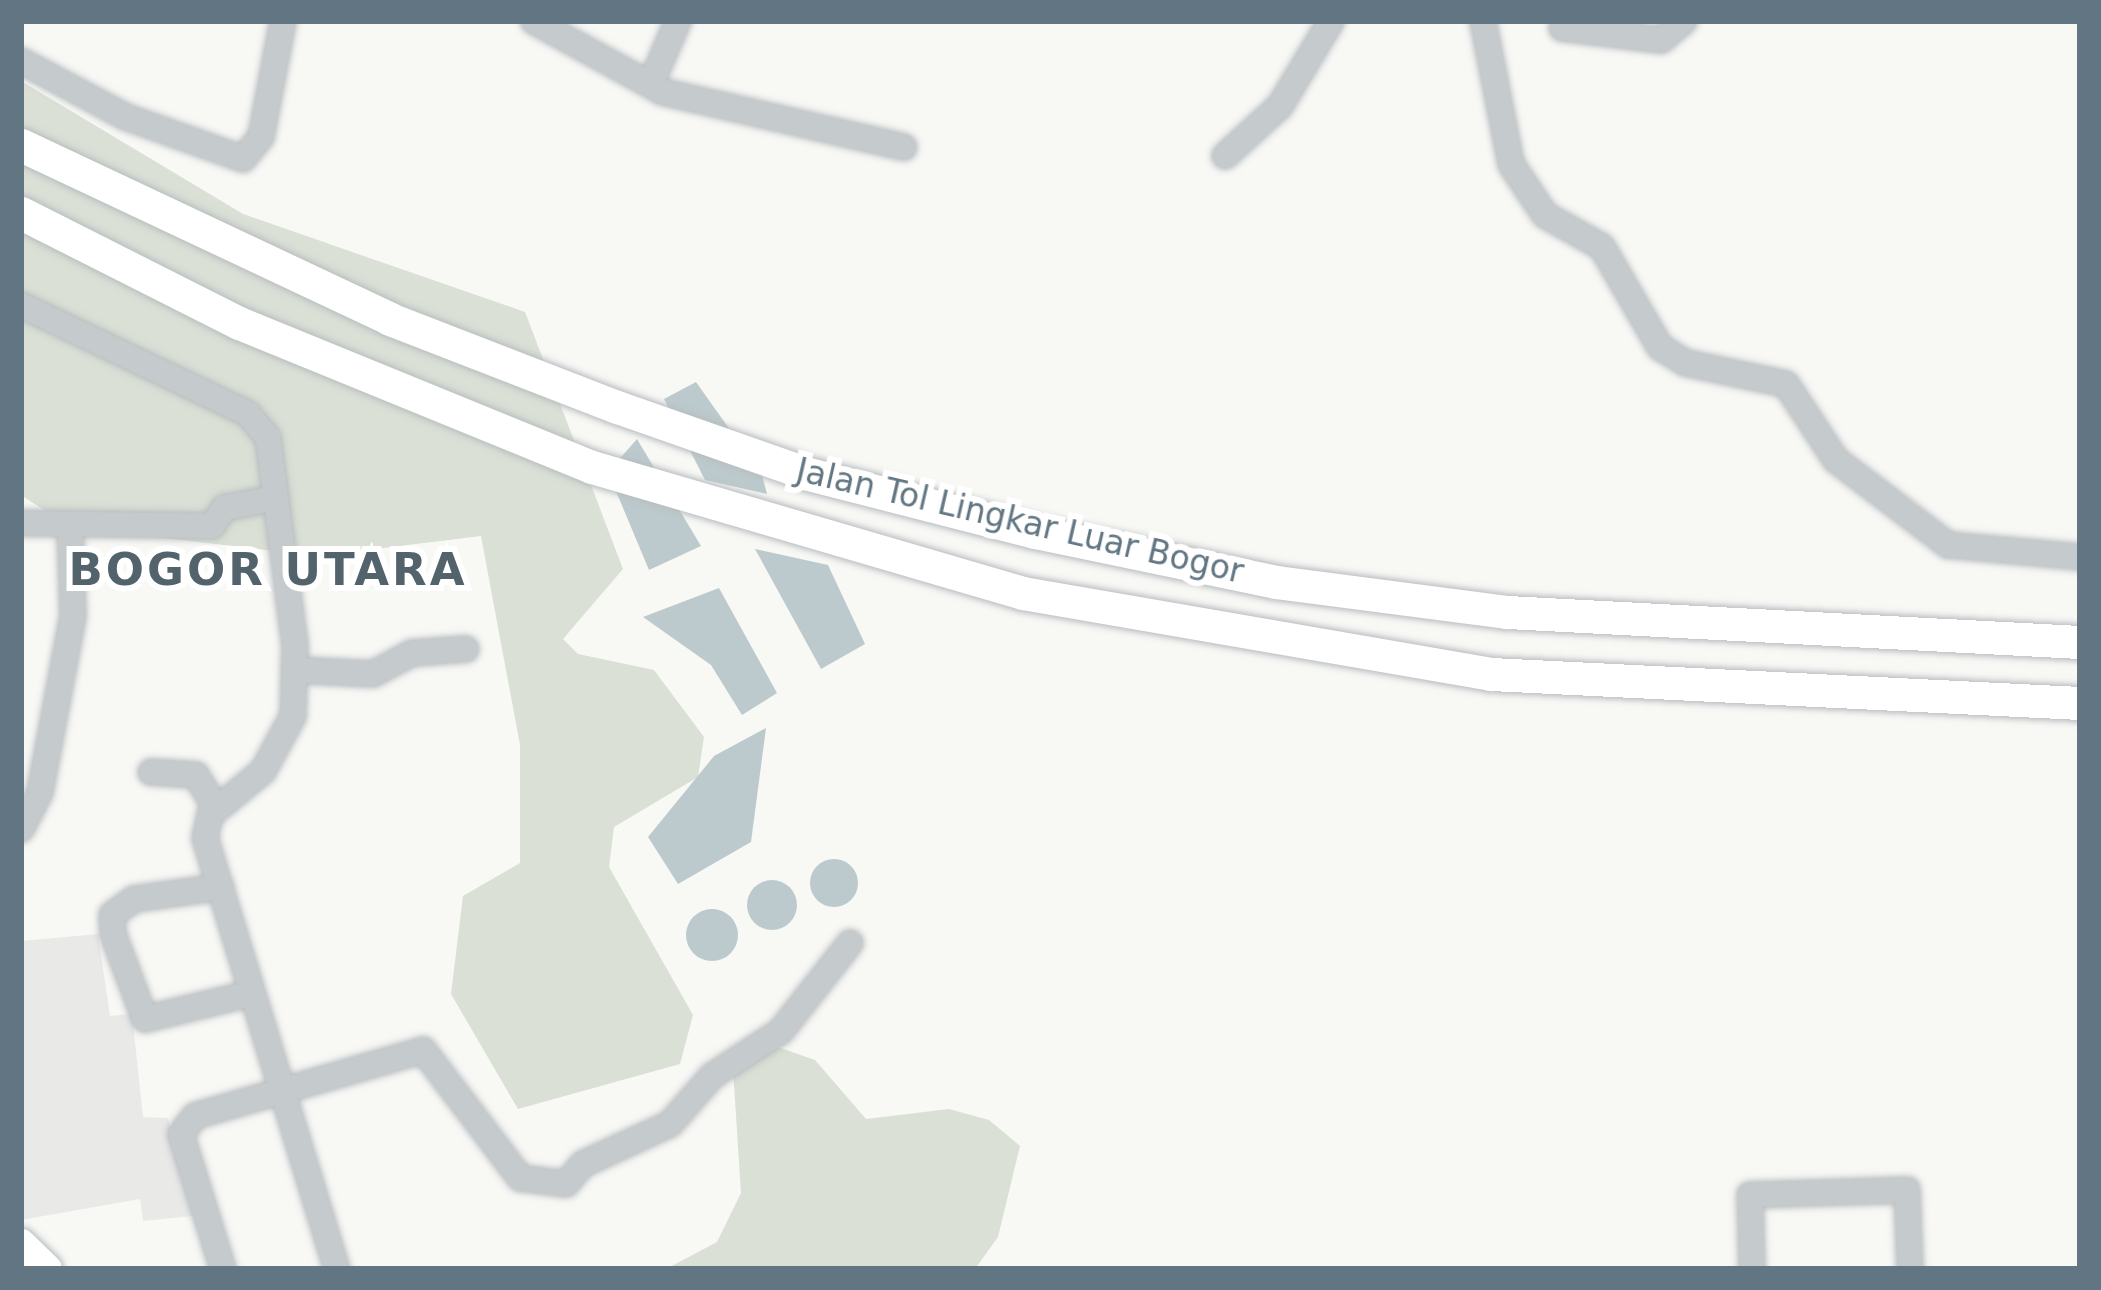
<!DOCTYPE html>
<html>
<head>
<meta charset="utf-8">
<style>
	body { margin:0 }
	#map { position:relative; width:2101px; height:1290px; overflow:hidden; background:#f8f8f5; font-family:"DejaVu Sans",sans-serif }
	div>[style] { position:absolute }
	.built>* { inset:0; background:#e9e9e8 }
	.green>* { inset:0; background:#dae0d5 }
	.water>* { inset:0; background:#bccacd }
	.round { border-radius:50% }
	.roads { filter:drop-shadow(0 0 3px #b8bdc0) drop-shadow(0 0 3px #b8bdc0) }
	.minor>* { height:24px; margin:-12px; padding:0 12px; transform-origin:12px; border-radius:12px; background:#c5cacd }
	.major>* { height:30px; margin:-15px; padding:0 15px; transform-origin:15px; border-radius:15px; background:#fff }
	.highway>* { height:33px; margin:-16.5px; padding:0 16.5px; transform-origin:16.5px; border-radius:16.5px; background:#fff }
	span { translate:-50% -50%; white-space:nowrap; text-align:center; line-height:1.15; -webkit-text-stroke:12px #fff; paint-order:stroke }
	.street-label { font-size:33px; color:#617682 }
	.district-label { font-size:45px; color:#53636c; font-weight:700; letter-spacing:3px }
	.frame { position:absolute; inset:0; border:24px solid #617682; pointer-events:none }
</style>
</head>
<body>
<div id="map">
	<div class="built">
		<i style="clip-path:polygon(98px 934px,110px 1016px,132px 1014px,143px 1117px,168px 1118px,193px 1216px,143px 1221px,140px 1199px,21px 1220px,21px 941px)"></i>
	</div>
	<div class="green">
		<i style="clip-path:polygon(21px 81px,243px 214px,525px 312px,623px 569px,563px 639px,578px 654px,654px 670px,704px 737px,698px 777px,614px 827px,609px 867px,693px 1015px,680px 1064px,518px 1109px,451px 994px,463px 896px,520px 863px,520px 745px,481px 536px,318px 556px,70px 527px,21px 495px)"></i>
		<i style="clip-path:polygon(775px 1046px,815px 1060px,866px 1119px,949px 1109px,989px 1120px,1020px 1146px,998px 1237px,975px 1269px,666px 1269px,717px 1242px,741px 1193px,732px 1053px)"></i>
	</div>
	<div class="water">
		<i style="clip-path:polygon(696px 382px,762px 475px,767px 494px,705px 480px,664px 399px)"></i>
		<i style="clip-path:polygon(637px 439px,701px 546px,649px 570px,608px 472px)"></i>
		<i style="clip-path:polygon(755px 549px,828px 565px,865px 644px,821px 669px)"></i>
		<i style="clip-path:polygon(719px 588px,777px 693px,742px 715px,711px 665px,643px 617px)"></i>
		<i style="clip-path:polygon(766px 728px,751px 842px,678px 884px,648px 837px,714px 756px)"></i>
		<i class="round" style="left:810px;top:859px;width:48px;height:48px"></i>
		<i class="round" style="left:747px;top:880px;width:50px;height:50px"></i>
		<i class="round" style="left:686px;top:909px;width:52px;height:52px"></i>
	</div>
	<div class="roads">
		<div class="minor">
			<i style="left:534px;top:21px;width:147px;rotate:28.8deg"></i>
			<i style="left:663px;top:92px;width:247px;rotate:12.9deg"></i>
			<i style="left:1483px;top:21px;width:146px;rotate:78.9deg"></i>
			<i style="left:1511px;top:164px;width:61px;rotate:56.3deg"></i>
			<i style="left:1545px;top:215px;width:65px;rotate:29.3deg"></i>
			<i style="left:1602px;top:247px;width:116px;rotate:59.9deg"></i>
			<i style="left:1660px;top:347px;width:31px;rotate:32deg"></i>
			<i style="left:1686px;top:363px;width:102px;rotate:11.9deg"></i>
			<i style="left:1786px;top:384px;width:91px;rotate:56.7deg"></i>
			<i style="left:1836px;top:460px;width:141px;rotate:37.2deg"></i>
			<i style="left:1948px;top:545px;width:133px;rotate:5.2deg"></i>
			<i style="left:1562px;top:28px;width:100px;rotate:6.9deg"></i>
			<i style="left:1661px;top:40px;width:30px;rotate:-40deg"></i>
			<i style="left:21px;top:61px;width:119px;rotate:28.1deg"></i>
			<i style="left:126px;top:117px;width:124px;rotate:19.7deg"></i>
			<i style="left:243px;top:159px;width:28px;rotate:-51deg"></i>
			<i style="left:261px;top:137px;width:118px;rotate:-79.3deg"></i>
			<i style="left:653px;top:79px;width:63px;rotate:-66.7deg"></i>
			<i style="left:1225px;top:156px;width:74px;rotate:-42.3deg"></i>
			<i style="left:1280px;top:106px;width:99px;rotate:-59deg"></i>
			<i style="left:21px;top:305px;width:252px;rotate:25.6deg"></i>
			<i style="left:248px;top:414px;width:31px;rotate:50deg"></i>
			<i style="left:268px;top:438px;width:209px;rotate:82.6deg"></i>
			<i style="left:295px;top:645px;width:71px;rotate:91.6deg"></i>
			<i style="left:293px;top:716px;width:63px;rotate:118.6deg"></i>
			<i style="left:263px;top:771px;width:69px;rotate:140.3deg"></i>
			<i style="left:210px;top:815px;width:24px;rotate:102deg"></i>
			<i style="left:205px;top:838px;width:451px;rotate:73deg"></i>
			<i style="left:21px;top:523px;width:191px;rotate:0.9deg"></i>
			<i style="left:212px;top:526px;width:22px;rotate:-56deg"></i>
			<i style="left:224px;top:508px;width:53px;rotate:-10.9deg"></i>
			<i style="left:294px;top:670px;width:79px;rotate:2.9deg"></i>
			<i style="left:373px;top:674px;width:44px;rotate:-28.3deg"></i>
			<i style="left:412px;top:653px;width:54px;rotate:-4.2deg"></i>
			<i style="left:151px;top:772px;width:45px;rotate:3.8deg"></i>
			<i style="left:196px;top:775px;width:39px;rotate:59deg"></i>
			<i style="left:21px;top:829px;width:42px;rotate:-62.8deg"></i>
			<i style="left:40px;top:792px;width:179px;rotate:-79.4deg"></i>
			<i style="left:73px;top:616px;width:89px;rotate:-91.9deg"></i>
			<i style="left:221px;top:887px;width:88px;rotate:172.1deg"></i>
			<i style="left:134px;top:899px;width:27px;rotate:144deg"></i>
			<i style="left:112px;top:915px;width:19px;rotate:87deg"></i>
			<i style="left:113px;top:934px;width:91px;rotate:69.4deg"></i>
			<i style="left:145px;top:1019px;width:106px;rotate:-13.6deg"></i>
			<i style="left:223px;top:1269px;width:141px;rotate:-107.3deg"></i>
			<i style="left:181px;top:1134px;width:23px;rotate:-52deg"></i>
			<i style="left:195px;top:1116px;width:237px;rotate:-16.1deg"></i>
			<i style="left:423px;top:1050px;width:161px;rotate:52.8deg"></i>
			<i style="left:520px;top:1178px;width:46px;rotate:7.4deg"></i>
			<i style="left:566px;top:1184px;width:26px;rotate:-50deg"></i>
			<i style="left:583px;top:1164px;width:96px;rotate:-24.7deg"></i>
			<i style="left:670px;top:1124px;width:64px;rotate:-48.8deg"></i>
			<i style="left:712px;top:1076px;width:82px;rotate:-33.1deg"></i>
			<i style="left:781px;top:1031px;width:112px;rotate:-51.9deg"></i>
			<i style="left:1752px;top:1269px;width:74px;rotate:-91.5deg"></i>
			<i style="left:1750px;top:1195px;width:157px;rotate:-1.8deg"></i>
			<i style="left:1907px;top:1190px;width:79px;rotate:87.8deg"></i>
		</div>
		<div class="major">
			<i style="left:21px;top:1244px;width:36px;rotate:44deg"></i>
		</div>
		<div class="highway">
			<i style="left:21px;top:145px;width:408px;rotate:25.2deg"></i>
			<i style="left:390px;top:319px;width:243px;rotate:21.2deg"></i>
			<i style="left:617px;top:407px;width:199px;rotate:19.3deg"></i>
			<i style="left:805px;top:473px;width:237px;rotate:14.4deg"></i>
			<i style="left:1035px;top:532px;width:246px;rotate:11.7deg"></i>
			<i style="left:1276px;top:582px;width:233px;rotate:7.4deg"></i>
			<i style="left:1507px;top:612px;width:574px;rotate:3deg"></i>
			<i style="left:21px;top:213px;width:244px;rotate:26.8deg"></i>
			<i style="left:239px;top:323px;width:381px;rotate:22.2deg"></i>
			<i style="left:592px;top:467px;width:449px;rotate:16.3deg"></i>
			<i style="left:1023px;top:593px;width:475px;rotate:9.8deg"></i>
			<i style="left:1491px;top:674px;width:590px;rotate:2.82deg"></i>
		</div>
	</div>
	<div class="street-label">
		<span style="left:1020px;top:521px;rotate:13deg">Jalan Tol Lingkar Luar Bogor</span>
	</div>
	<div class="district-label">
		<span style="left:268px;top:570px">BOGOR UTARA</span>
	</div>
	<div class="frame"></div>
</div>
</body>
</html>
